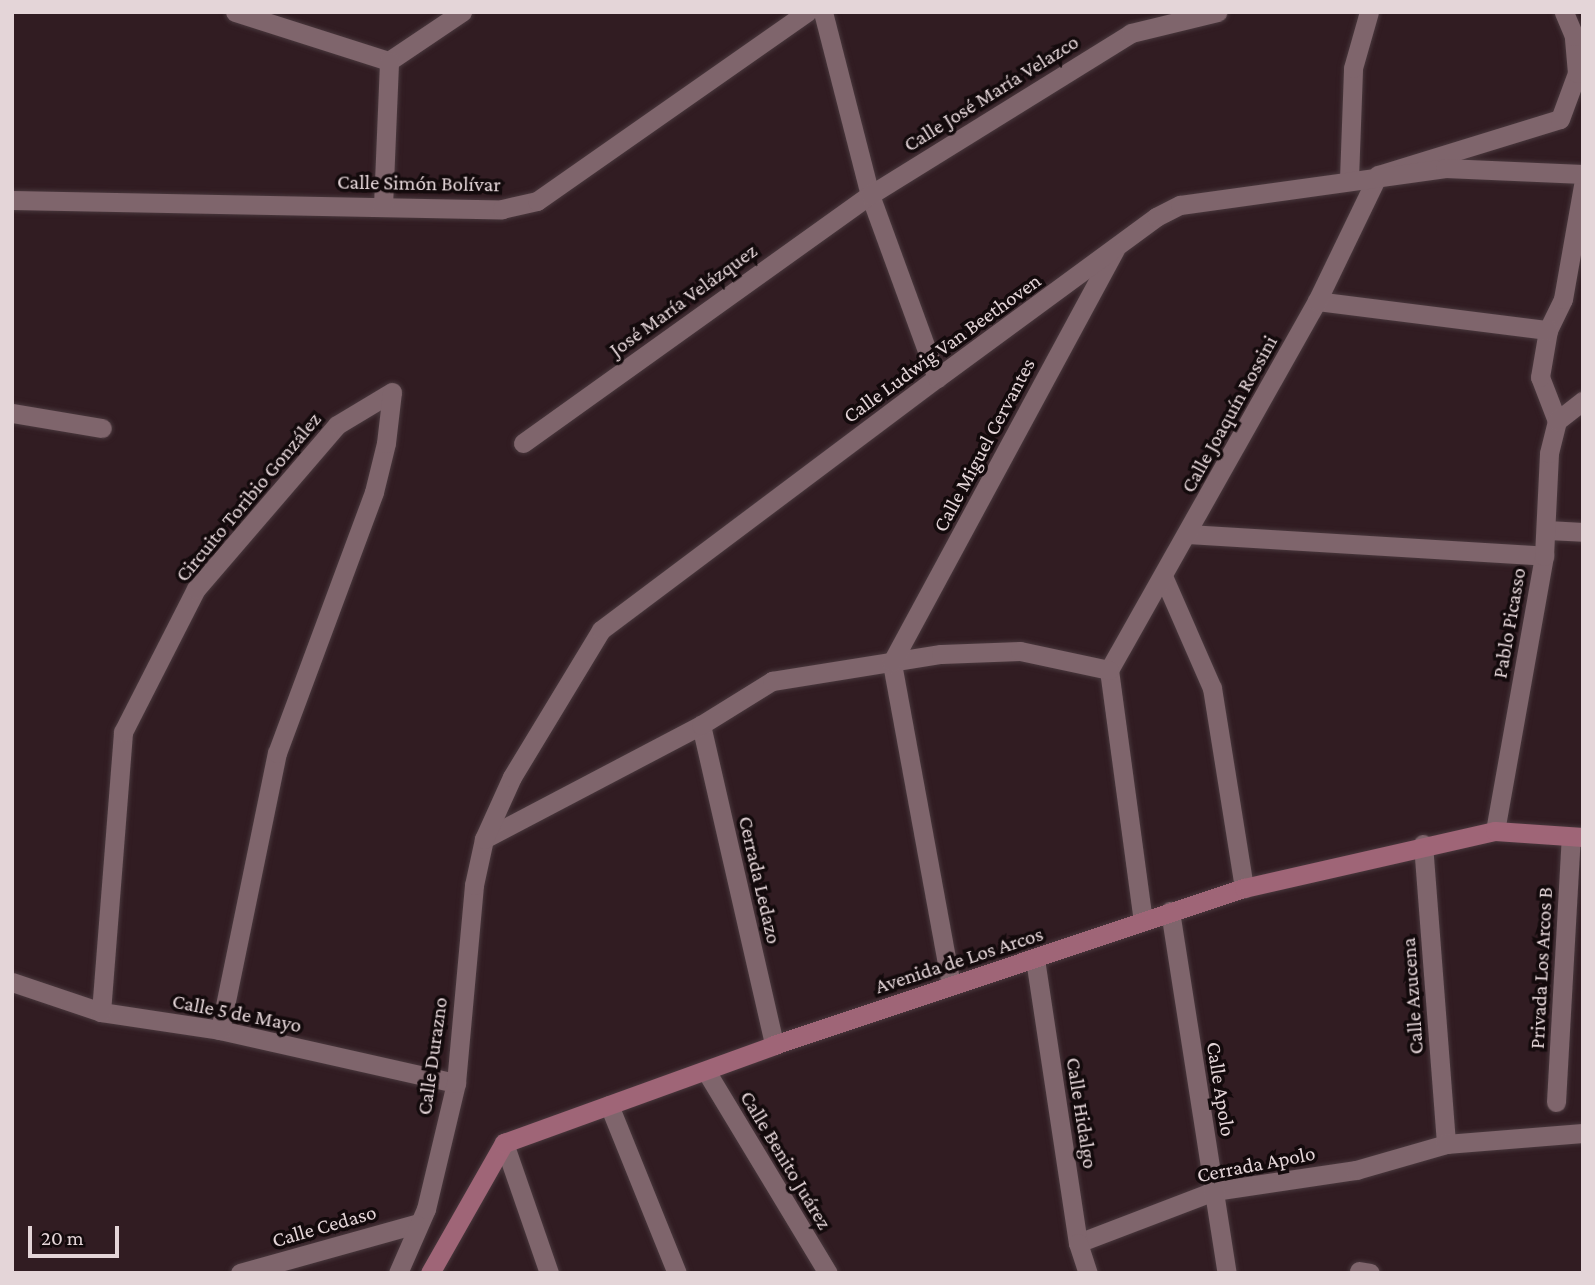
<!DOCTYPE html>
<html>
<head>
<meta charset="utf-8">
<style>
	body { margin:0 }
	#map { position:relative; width:1595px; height:1285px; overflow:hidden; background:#311c22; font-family:"Crimson Pro",serif }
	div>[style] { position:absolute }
	.roads { filter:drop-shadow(0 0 2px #49383d) drop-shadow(0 0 2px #49383d) }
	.pedestrian>* { height:19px; margin:-9.5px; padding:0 9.5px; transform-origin:9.5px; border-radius:9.5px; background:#7f656c }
	.minor>* { height:19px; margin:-9.5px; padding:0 9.5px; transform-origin:9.5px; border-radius:9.5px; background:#7f656c }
	.tertiary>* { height:19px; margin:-9.5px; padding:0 9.5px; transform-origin:9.5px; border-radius:9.5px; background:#7f656c }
	.secondary>* { height:19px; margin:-9.5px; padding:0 9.5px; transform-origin:9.5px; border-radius:9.5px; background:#9f6577 }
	span { translate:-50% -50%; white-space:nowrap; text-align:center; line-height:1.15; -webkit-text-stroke:7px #130a0c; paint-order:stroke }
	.street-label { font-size:21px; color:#e4d5d8 }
	.frame { position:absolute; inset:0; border:14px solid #e4d5d8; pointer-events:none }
	.scale { position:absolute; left:28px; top:1226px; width:91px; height:32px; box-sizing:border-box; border:4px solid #e4d5d8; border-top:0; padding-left:9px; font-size:21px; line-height:24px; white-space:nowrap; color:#e4d5d8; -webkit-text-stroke:5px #130a0c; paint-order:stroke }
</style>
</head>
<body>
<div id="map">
	<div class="roads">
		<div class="pedestrian">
			<i style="left:1349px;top:179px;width:111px;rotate:-87.9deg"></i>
			<i style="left:1557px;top:421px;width:47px;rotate:-111.1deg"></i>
			<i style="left:1540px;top:377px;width:48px;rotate:-80.3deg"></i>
			<i style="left:1548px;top:330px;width:34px;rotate:-64deg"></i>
			<i style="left:1563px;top:299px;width:116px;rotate:-80deg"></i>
			<i style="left:1078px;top:1243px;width:146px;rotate:-20.9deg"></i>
			<i style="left:1214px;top:1191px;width:144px;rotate:-8.4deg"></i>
			<i style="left:1356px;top:1170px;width:94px;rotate:-16.1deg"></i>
		</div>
		<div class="minor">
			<i style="left:235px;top:12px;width:162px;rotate:17.7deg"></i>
			<i style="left:823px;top:12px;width:189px;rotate:75.6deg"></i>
			<i style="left:870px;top:195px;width:195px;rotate:69.9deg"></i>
			<i style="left:389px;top:61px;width:88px;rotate:-33.9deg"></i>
			<i style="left:1353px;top:68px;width:58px;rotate:-74.1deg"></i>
			<i style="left:12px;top:200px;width:490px;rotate:1.1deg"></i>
			<i style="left:502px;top:209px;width:36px;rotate:-13deg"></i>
			<i style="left:537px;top:201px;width:330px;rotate:-35deg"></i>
			<i style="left:383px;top:206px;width:145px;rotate:-87.6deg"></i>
			<i style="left:1317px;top:301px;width:233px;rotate:7.2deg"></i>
			<i style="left:12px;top:413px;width:91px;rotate:9.5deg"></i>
			<i style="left:523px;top:443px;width:427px;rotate:-35.6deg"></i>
			<i style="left:870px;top:195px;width:307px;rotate:-31.8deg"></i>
			<i style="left:1131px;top:33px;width:89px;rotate:-13.7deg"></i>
			<i style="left:1547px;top:530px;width:36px;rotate:3deg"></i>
			<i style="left:1189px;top:534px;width:356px;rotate:3.5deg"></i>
			<i style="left:1163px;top:576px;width:122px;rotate:66.4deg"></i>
			<i style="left:1212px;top:688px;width:203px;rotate:80.9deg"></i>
			<i style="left:1109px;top:670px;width:424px;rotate:-60.6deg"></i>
			<i style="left:1317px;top:301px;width:140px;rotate:-64.2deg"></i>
			<i style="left:1378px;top:175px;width:190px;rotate:-17.1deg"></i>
			<i style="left:1560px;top:119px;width:49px;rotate:-69.7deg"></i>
			<i style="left:1577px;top:73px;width:37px;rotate:-95deg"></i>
			<i style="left:1574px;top:36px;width:26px;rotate:-113deg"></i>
			<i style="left:1109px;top:670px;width:252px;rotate:82.3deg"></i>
			<i style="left:701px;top:725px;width:328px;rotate:77.1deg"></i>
			<i style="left:1495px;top:831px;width:279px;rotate:-79.9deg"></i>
			<i style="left:1544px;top:556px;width:103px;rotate:-87.2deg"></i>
			<i style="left:1549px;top:453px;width:33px;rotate:-76deg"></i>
			<i style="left:1557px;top:421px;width:33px;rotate:-38deg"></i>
			<i style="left:484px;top:839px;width:245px;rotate:-27.7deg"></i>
			<i style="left:701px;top:725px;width:84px;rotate:-31.8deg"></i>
			<i style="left:772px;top:681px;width:171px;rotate:-9.1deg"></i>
			<i style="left:941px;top:654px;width:79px;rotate:-2.2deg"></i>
			<i style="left:1020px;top:651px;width:91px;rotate:12.1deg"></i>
			<i style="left:1423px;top:844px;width:301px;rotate:85.6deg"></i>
			<i style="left:1446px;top:1144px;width:137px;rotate:-4.6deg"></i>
			<i style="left:1170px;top:911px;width:366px;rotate:81.1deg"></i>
			<i style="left:1035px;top:959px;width:287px;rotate:81.4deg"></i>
			<i style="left:1078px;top:1243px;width:32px;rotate:72deg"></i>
			<i style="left:12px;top:982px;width:94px;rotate:18.6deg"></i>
			<i style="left:101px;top:1012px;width:120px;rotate:8.6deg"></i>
			<i style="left:220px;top:1030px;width:242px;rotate:12.7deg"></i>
			<i style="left:951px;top:985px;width:328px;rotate:-100.4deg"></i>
			<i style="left:892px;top:662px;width:469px;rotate:-61.6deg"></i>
			<i style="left:101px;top:1012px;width:281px;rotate:-85.5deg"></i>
			<i style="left:123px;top:732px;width:161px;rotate:-63deg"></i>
			<i style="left:196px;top:589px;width:216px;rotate:-49.3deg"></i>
			<i style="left:337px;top:425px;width:64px;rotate:-31deg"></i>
			<i style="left:220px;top:1030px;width:283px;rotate:-78.4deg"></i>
			<i style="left:277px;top:753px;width:278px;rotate:-69.6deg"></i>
			<i style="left:374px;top:492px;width:50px;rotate:-76.2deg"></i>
			<i style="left:386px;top:443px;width:51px;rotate:-83.3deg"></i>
			<i style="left:706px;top:1071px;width:236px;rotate:58.9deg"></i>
			<i style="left:1556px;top:1102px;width:265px;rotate:-86.8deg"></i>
			<i style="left:609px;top:1105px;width:181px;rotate:68deg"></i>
			<i style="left:504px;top:1143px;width:138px;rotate:70.9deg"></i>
			<i style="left:1359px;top:1271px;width:11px;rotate:10deg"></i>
			<i style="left:240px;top:1273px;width:186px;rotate:-15.6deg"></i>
		</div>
		<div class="tertiary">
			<i style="left:398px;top:1273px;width:70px;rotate:-66.4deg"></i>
			<i style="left:426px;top:1209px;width:130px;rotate:-76.6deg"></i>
			<i style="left:456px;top:1083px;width:199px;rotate:-84.8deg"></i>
			<i style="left:474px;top:885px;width:47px;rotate:-77.7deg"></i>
			<i style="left:484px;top:839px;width:68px;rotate:-65.7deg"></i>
			<i style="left:512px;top:777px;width:172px;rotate:-58.8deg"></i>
			<i style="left:601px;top:630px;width:420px;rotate:-36.9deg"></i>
			<i style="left:937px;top:378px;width:272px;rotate:-36.3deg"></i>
			<i style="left:1156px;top:217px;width:27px;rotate:-27deg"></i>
			<i style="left:1180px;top:205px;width:268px;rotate:-7.9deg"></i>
			<i style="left:1445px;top:168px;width:138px;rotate:2.5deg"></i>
		</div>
		<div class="secondary">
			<i style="left:430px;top:1273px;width:150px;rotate:-60.4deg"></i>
			<i style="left:504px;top:1143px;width:287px;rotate:-19.9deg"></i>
			<i style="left:774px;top:1045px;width:496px;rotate:-18.5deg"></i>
			<i style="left:1244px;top:888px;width:257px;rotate:-12.8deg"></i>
			<i style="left:1495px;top:831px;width:88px;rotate:3.9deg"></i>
		</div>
	</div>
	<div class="street-label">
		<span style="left:991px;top:93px;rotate:-32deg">Calle José María Velazco</span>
		<span style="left:419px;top:183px;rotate:1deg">Calle Simón Bolívar</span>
		<span style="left:683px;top:300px;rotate:-36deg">José María Velázquez</span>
		<span style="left:942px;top:348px;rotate:-36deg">Calle Ludwig Van Beethoven</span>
		<span style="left:1229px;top:414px;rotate:-61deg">Calle Joaquín Rossini</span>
		<span style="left:984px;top:445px;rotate:-62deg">Calle Miguel Cervantes</span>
		<span style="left:248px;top:497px;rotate:-50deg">Circuito Toribio González</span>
		<span style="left:1509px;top:623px;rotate:-80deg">Pablo Picasso</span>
		<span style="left:760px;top:880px;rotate:77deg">Cerrada Ledazo</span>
		<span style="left:959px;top:960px;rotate:-18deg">Avenida de Los Arcos</span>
		<span style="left:1541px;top:968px;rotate:-87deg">Privada Los Arcos B</span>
		<span style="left:1412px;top:996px;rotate:-94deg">Calle Azucena</span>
		<span style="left:237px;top:1013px;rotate:11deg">Calle 5 de Mayo</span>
		<span style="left:432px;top:1056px;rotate:-82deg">Calle Durazno</span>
		<span style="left:1221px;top:1089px;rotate:81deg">Calle Apolo</span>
		<span style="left:1082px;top:1113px;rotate:81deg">Calle Hidalgo</span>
		<span style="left:786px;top:1160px;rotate:59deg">Calle Benito Juárez</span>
		<span style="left:1256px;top:1164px;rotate:-11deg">Cerrada Apolo</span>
		<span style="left:324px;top:1226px;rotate:-16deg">Calle Cedaso</span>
	</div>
	<div class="frame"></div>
	<div class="scale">20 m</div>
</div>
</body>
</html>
